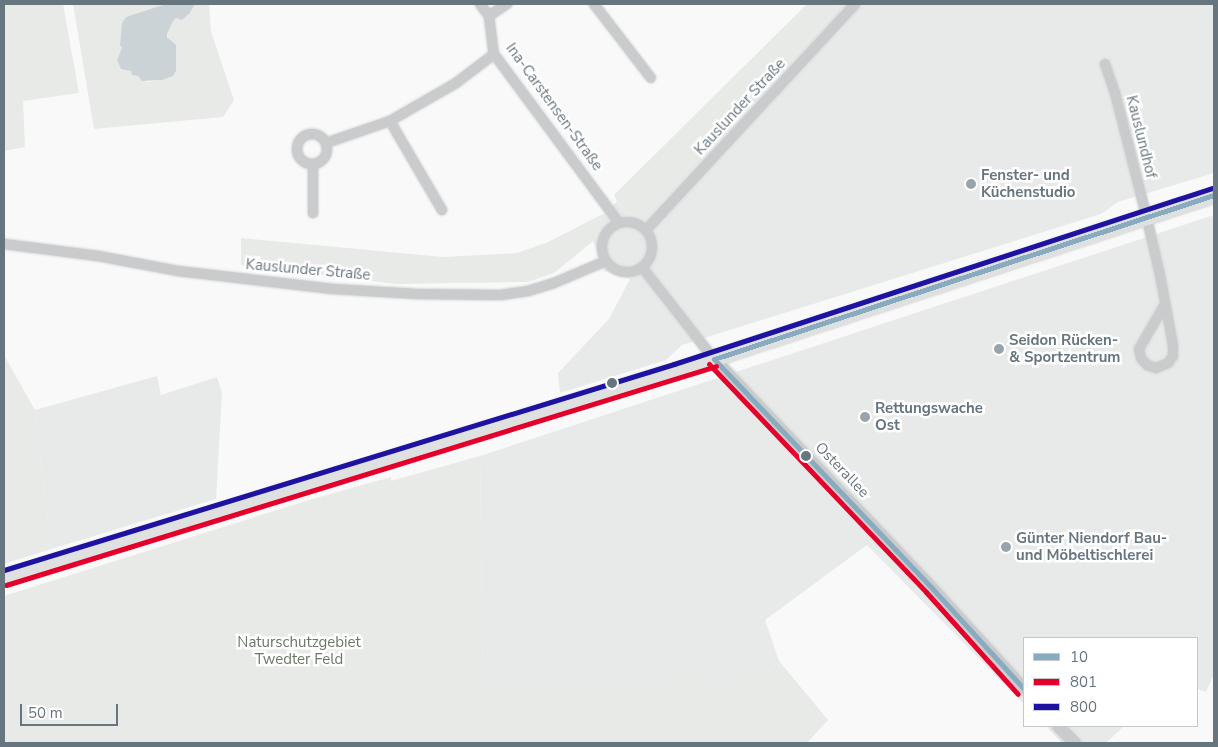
<!DOCTYPE html>
<html>
<head>
<meta charset="utf-8">
<style>
	body { margin:0 }
	#map { position:relative; width:1218px; height:747px; overflow:hidden; background:#f9f9f9; font-family:"Nunito Sans",sans-serif }
	div>[style] { position:absolute }
	.built>* { inset:0; background:#e8e9e9 }
	.green>* { inset:0; background:#e8eae7 }
	.water>* { inset:0; background:#ccd3d6 }
	.roads { filter:drop-shadow(0 0 1px #d4d5d5) drop-shadow(0 0 1px #d4d5d5) }
	.minor>* { height:10px; margin:-5px; padding:0 5px; transform-origin:5px; border-radius:5px; background:#cacbcc }
	.minor>.ring { margin:-5px; padding:0; box-sizing:content-box; background:none; border:10px solid #cacbcc; border-radius:50% }
	.tertiary>* { height:12px; margin:-6px; padding:0 6px; transform-origin:6px; border-radius:6px; background:#cacbcc }
	.primary>* { height:16px; margin:-8px; padding:0 8px; transform-origin:8px; border-radius:8px; background:#dfe0e0 }
	.bus-1>* { height:5px; margin:-2.5px; padding:0 2.5px; transform-origin:2.5px; border-radius:2.5px; background:#88abbf }
	.bus-2>* { height:5px; margin:-2.5px; padding:0 2.5px; transform-origin:2.5px; border-radius:2.5px; background:#e4002b }
	.bus-3>* { height:5px; margin:-2.5px; padding:0 2.5px; transform-origin:2.5px; border-radius:2.5px; background:#1e13a0 }
	.dots>* { width:14px; height:14px; translate:-50% -50%; box-sizing:border-box; border:2px solid #fff; border-radius:50% }
	span { translate:-50% -50%; white-space:nowrap; text-align:center; line-height:1.15; -webkit-text-stroke:5px #fff; paint-order:stroke }
	.street-label { font-size:15px; color:#67757f }
	.poi-label { font-size:15px; color:#67757f; font-weight:700 }
	.left { translate:0 -50%; text-align:left }
	.park-label { font-size:15px; color:#697866 }
	.frame { position:absolute; inset:0; border:5px solid #67757f; pointer-events:none }
	.legend { position:absolute; left:1023px; top:637px; width:175px; height:90px; box-sizing:border-box; background:#fff; border:1px solid #c2c8cc; margin:0; padding:6px 9px; list-style:none; font-size:15px; color:#67757f }
	.legend li { display:flex; align-items:center; gap:10px; height:25px }
	.legend b { width:25px; border:1px solid #c2c8cc }
	.scale { position:absolute; left:20px; top:704px; width:98px; height:22px; box-sizing:border-box; border:2px solid #67757f; border-top:0; padding-left:6px; font-size:15px; line-height:18px; white-space:nowrap; color:#67757f; -webkit-text-stroke:4px #fff; paint-order:stroke }
</style>
</head>
<body>
<div id="map">
	<div class="built">
		<i style="clip-path:polygon(841px 4px,1214px 4px,1214px 173px,1118px 202px,1101px 214px,682px 345px,666px 360px,560px 393px,558px 373px,609px 319px,630px 279px,604px 271px,593px 241px,605px 219px,605px 213px,617px 201px,634px 219px,781px 73px)"></i>
		<i style="clip-path:polygon(1214px 215px,1214px 674px,1206px 692px,1197px 689px,1197px 638px,1024px 638px,1024px 704px,867px 545px,765px 620px,779px 661px,758px 682px,483px 703px,480px 456px)"></i>
		<i style="clip-path:polygon(157px 376px,161px 395px,217px 377px,222px 392px,216px 499px,51px 549px,35px 410px)"></i>
		<i style="clip-path:polygon(1046px 726px,1124px 726px,1106px 743px,1062px 743px)"></i>
	</div>
	<div class="green">
		<i style="clip-path:polygon(4px 4px,63px 4px,79px 93px,23px 101px,25px 147px,4px 151px)"></i>
		<i style="clip-path:polygon(73px 4px,166px 4px,149px 10px,122px 48px,127px 69px,147px 82px,162px 80px,169px 40px,167px 34px,173px 21px,176px 18px,182px 20px,190px 13px,195px 4px,209px 4px,211px 31px,234px 100px,223px 117px,94px 129px)"></i>
		<i style="clip-path:polygon(807px 4px,841px 4px,781px 73px,648px 213px,634px 219px,617px 201px,614px 195px)"></i>
		<i style="clip-path:polygon(605px 213px,605px 219px,593px 241px,554px 273px,528px 282px,396px 284px,241px 265px,241px 238px,443px 257px,517px 253px,548px 242px)"></i>
		<i style="clip-path:polygon(4px 355px,35px 410px,51px 549px,4px 564px)"></i>
		<i style="clip-path:polygon(480px 456px,483px 692px,632px 689px,648px 681px,693px 677px,712px 682px,769px 671px,779px 661px,828px 720px,807px 743px,4px 743px,4px 596px,309px 500px,391px 477px,391px 481px)"></i>
	</div>
	<div class="water">
		<i style="clip-path:polygon(166px 4px,195px 4px,190px 13px,182px 20px,176px 18px,173px 21px,167px 34px,167px 37px,176px 45px,176px 71px,173px 76px,162px 80px,142px 81px,138px 76px,132px 75px,131px 71px,121px 69px,117px 60px,122px 48px,120px 45px,122px 23px,126px 17px)"></i>
	</div>
	<div class="roads">
		<div class="minor">
			<i style="left:480px;top:4px;width:15px;rotate:53deg"></i>
			<i style="left:489px;top:16px;width:38px;rotate:83deg"></i>
			<i style="left:494px;top:54px;width:210px;rotate:53.5deg"></i>
			<i style="left:594px;top:4px;width:93px;rotate:52.4deg"></i>
			<i style="left:489px;top:16px;width:22px;rotate:-34deg"></i>
			<i style="left:1105px;top:64px;width:31px;rotate:71deg"></i>
			<i style="left:1115px;top:93px;width:130px;rotate:75.7deg"></i>
			<i style="left:1147px;top:219px;width:57px;rotate:76.9deg"></i>
			<i style="left:1160px;top:275px;width:71px;rotate:79.5deg"></i>
			<i style="left:1173px;top:345px;width:11px;rotate:90deg"></i>
			<i style="left:1173px;top:356px;width:9px;rotate:126deg"></i>
			<i style="left:1168px;top:363px;width:13px;rotate:157deg"></i>
			<i style="left:1156px;top:368px;width:9px;rotate:-162deg"></i>
			<i style="left:1147px;top:365px;width:9px;rotate:-131deg"></i>
			<i style="left:1141px;top:358px;width:9px;rotate:-103deg"></i>
			<i style="left:1139px;top:349px;width:52px;rotate:-60deg"></i>
			<i style="left:390px;top:121px;width:103px;rotate:59.7deg"></i>
			<i class="ring" style="left:297px;top:134px;width:20px;height:20px"></i>
			<i style="left:326px;top:143px;width:68px;rotate:-19deg"></i>
			<i style="left:390px;top:121px;width:76px;rotate:-29.9deg"></i>
			<i style="left:456px;top:83px;width:48px;rotate:-37.3deg"></i>
			<i style="left:313px;top:213px;width:49px;rotate:-90deg"></i>
			<i class="ring" style="left:602px;top:222px;width:40px;height:40px"></i>
			<i style="left:646px;top:230px;width:308px;rotate:-47.2deg"></i>
			<i style="left:4px;top:244px;width:95px;rotate:7.3deg"></i>
			<i style="left:98px;top:256px;width:81px;rotate:10.6deg"></i>
			<i style="left:178px;top:271px;width:156px;rotate:6.6deg"></i>
			<i style="left:333px;top:289px;width:85px;rotate:3.4deg"></i>
			<i style="left:418px;top:294px;width:82px;rotate:0.7deg"></i>
			<i style="left:500px;top:295px;width:28px;rotate:-8deg"></i>
			<i style="left:528px;top:291px;width:27px;rotate:-17deg"></i>
			<i style="left:554px;top:283px;width:56px;rotate:-22.9deg"></i>
			<i style="left:642px;top:267px;width:117px;rotate:52deg"></i>
		</div>
		<div class="tertiary">
			<i style="left:714px;top:359px;width:315px;rotate:46.4deg"></i>
			<i style="left:931px;top:587px;width:138px;rotate:47.6deg"></i>
			<i style="left:1058px;top:726px;width:24px;rotate:45deg"></i>
		</div>
		<div class="primary">
			<i style="left:4px;top:578px;width:703px;rotate:-17.12deg"></i>
			<i style="left:676px;top:371px;width:566px;rotate:-18.11deg"></i>
		</div>
	</div>
	<div class="bus-1">
		<i style="left:714px;top:359px;width:526px;rotate:-18.16deg"></i>
		<i style="left:714px;top:359px;width:315px;rotate:46.4deg"></i>
		<i style="left:931px;top:587px;width:138px;rotate:47.6deg"></i>
	</div>
	<div class="bus-2">
		<i style="left:709px;top:364px;width:315px;rotate:46.4deg"></i>
		<i style="left:926px;top:592px;width:137px;rotate:48deg"></i>
		<i style="left:6px;top:585px;width:743px;rotate:-17.14deg"></i>
	</div>
	<div class="bus-3">
		<i style="left:4px;top:570px;width:701px;rotate:-17.09deg"></i>
		<i style="left:674px;top:364px;width:566px;rotate:-18.11deg"></i>
	</div>
	<div class="dots">
		<i style="left:971px;top:184px;background:#9aa3aa"></i>
		<i style="left:999px;top:349px;background:#9aa3aa"></i>
		<i style="left:612px;top:383px;background:#67757f"></i>
		<i style="left:865px;top:417px;background:#9aa3aa"></i>
		<i style="left:806px;top:456px;background:#67757f"></i>
		<i style="left:1006px;top:547px;background:#9aa3aa"></i>
	</div>
	<div class="street-label">
		<span style="left:554px;top:107px;rotate:54deg">Ina-Carstensen-Straße</span>
		<span style="left:740px;top:107px;rotate:-47deg">Kauslunder Straße</span>
		<span style="left:1141px;top:137px;rotate:76deg">Kauslundhof</span>
		<span style="left:308px;top:270px;rotate:5deg">Kauslunder Straße</span>
		<span style="left:842px;top:470px;rotate:46deg">Osterallee</span>
	</div>
	<div class="poi-label">
		<span class="left" style="left:981px;top:184px">Fenster- und<br>Küchenstudio</span>
		<span class="left" style="left:1009px;top:349px">Seidon Rücken-<br>&amp; Sportzentrum</span>
		<span class="left" style="left:875px;top:417px">Rettungswache<br>Ost</span>
		<span class="left" style="left:1016px;top:547px">Günter Niendorf Bau-<br>und Möbeltischlerei</span>
	</div>
	<div class="park-label">
		<span style="left:299px;top:651px">Naturschutzgebiet<br>Twedter Feld</span>
	</div>
	<div class="frame"></div>
	<ul class="legend">
	<li><b style="height:6px;background:#88abbf"></b>10</li>
	<li><b style="height:6px;background:#e4002b"></b>801</li>
	<li><b style="height:6px;background:#1e13a0"></b>800</li>
	</ul>
	<div class="scale">50 m</div>
</div>
</body>
</html>
